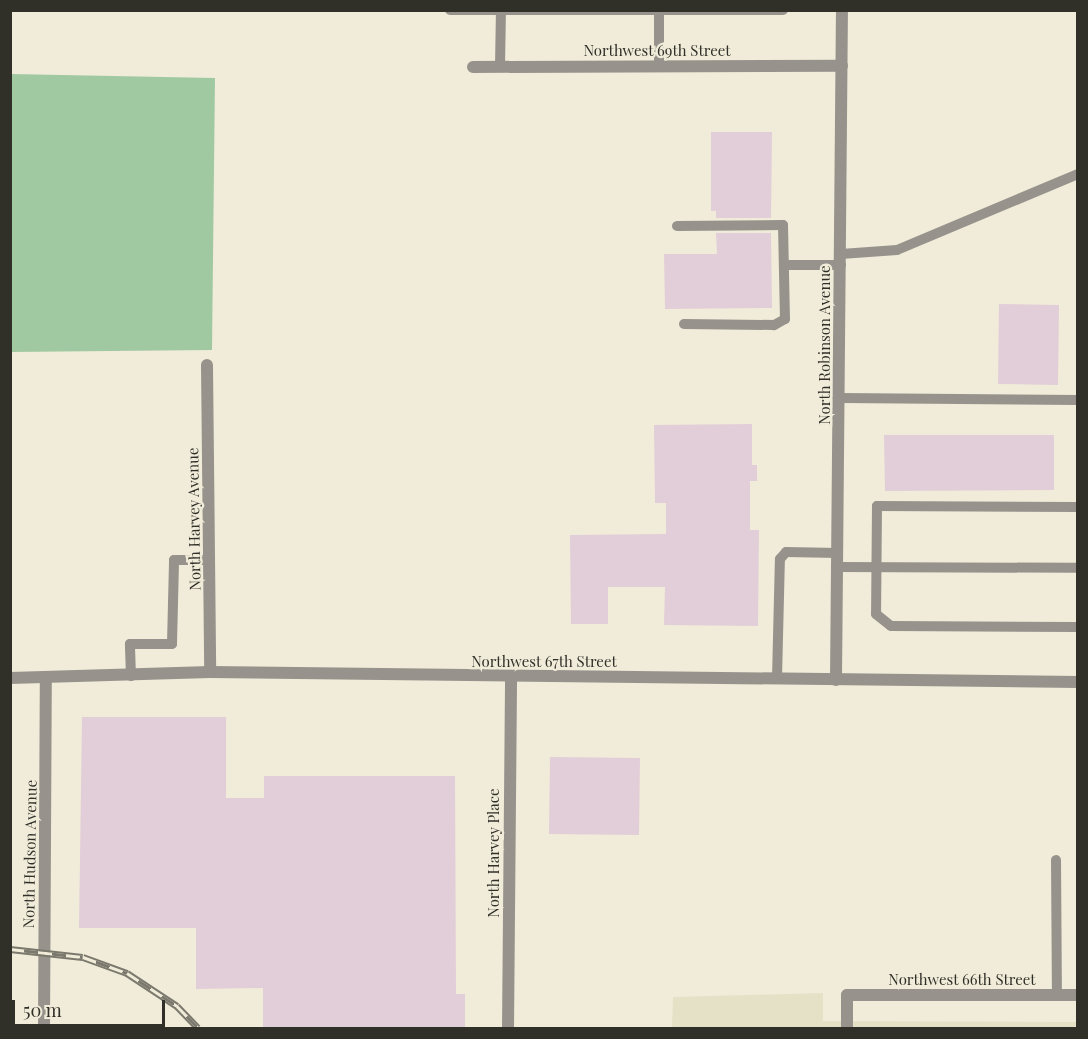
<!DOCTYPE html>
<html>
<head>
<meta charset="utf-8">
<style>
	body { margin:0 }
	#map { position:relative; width:1088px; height:1039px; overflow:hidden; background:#f0ecd9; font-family:"Playfair Display",serif }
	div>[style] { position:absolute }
	.built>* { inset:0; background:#e5e1c7 }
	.forest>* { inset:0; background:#a1c9a1 }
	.building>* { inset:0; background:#e2ced8 }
	.service>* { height:10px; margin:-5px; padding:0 5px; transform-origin:5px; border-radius:5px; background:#97938c }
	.minor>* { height:12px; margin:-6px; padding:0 6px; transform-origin:6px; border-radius:6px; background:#97938c }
	.rail>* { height:7px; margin-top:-3.5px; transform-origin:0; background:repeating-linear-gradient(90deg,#f0ecd9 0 14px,#7b796d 0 28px); box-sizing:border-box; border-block:2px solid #7b796d }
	span { translate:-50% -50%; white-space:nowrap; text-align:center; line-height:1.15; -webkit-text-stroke:4.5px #f0ecd9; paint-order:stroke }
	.street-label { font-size:15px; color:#302f28 }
	.frame { position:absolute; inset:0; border:12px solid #302f28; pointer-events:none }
	.scale { position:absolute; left:12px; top:1000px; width:153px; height:27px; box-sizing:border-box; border:3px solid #302f28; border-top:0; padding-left:8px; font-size:18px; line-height:21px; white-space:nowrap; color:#302f28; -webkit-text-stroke:4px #f0ecd9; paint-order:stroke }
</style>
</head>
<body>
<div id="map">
	<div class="built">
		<i style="clip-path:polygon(823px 993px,823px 1021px,1078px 1022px,1077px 1028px,672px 1028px,673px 997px)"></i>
	</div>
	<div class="forest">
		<i style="clip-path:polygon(11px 74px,215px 78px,212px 350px,11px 352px)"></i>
	</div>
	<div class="building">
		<i style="clip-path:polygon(711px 132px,772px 132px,771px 218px,716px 218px,716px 211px,711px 211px)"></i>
		<i style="clip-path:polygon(716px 233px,771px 233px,772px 308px,665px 309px,664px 254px,717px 254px)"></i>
		<i style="clip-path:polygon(999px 304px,1059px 305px,1058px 385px,998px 384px)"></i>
		<i style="clip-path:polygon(752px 424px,752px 465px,757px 465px,757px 481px,750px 481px,750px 530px,759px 530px,758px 626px,664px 625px,665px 587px,608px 587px,608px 624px,571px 624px,570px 535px,666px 534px,666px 503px,655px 503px,654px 425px)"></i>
		<i style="clip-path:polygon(884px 435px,1054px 435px,1054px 490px,885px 491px)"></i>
		<i style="clip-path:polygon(82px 717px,226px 717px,226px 798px,264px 798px,264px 776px,455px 776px,456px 994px,465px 994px,465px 1029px,263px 1029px,263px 988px,196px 989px,196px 928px,79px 928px)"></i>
		<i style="clip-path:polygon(550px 757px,640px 758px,639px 835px,549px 834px)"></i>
	</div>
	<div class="service">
		<i style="left:450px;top:10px;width:333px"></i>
		<i style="left:500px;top:66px;width:55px;rotate:-89deg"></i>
		<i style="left:659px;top:66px;width:55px;rotate:-90deg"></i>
		<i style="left:677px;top:226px;width:106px;rotate:-0.5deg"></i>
		<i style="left:783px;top:225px;width:94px;rotate:88.8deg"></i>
		<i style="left:785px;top:319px;width:13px;rotate:151deg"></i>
		<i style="left:774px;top:325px;width:90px;rotate:-179.4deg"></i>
		<i style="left:841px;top:254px;width:56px;rotate:-4.1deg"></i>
		<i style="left:897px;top:250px;width:196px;rotate:-22.8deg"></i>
		<i style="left:784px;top:265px;width:57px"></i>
		<i style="left:840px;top:398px;width:238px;rotate:0.5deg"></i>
		<i style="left:1078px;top:507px;width:201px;rotate:-179.7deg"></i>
		<i style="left:877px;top:506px;width:108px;rotate:90.5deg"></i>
		<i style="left:876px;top:614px;width:19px;rotate:39deg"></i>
		<i style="left:891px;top:626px;width:187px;rotate:0.3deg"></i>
		<i style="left:838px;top:567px;width:240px;rotate:0.2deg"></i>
		<i style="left:131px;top:676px;width:32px;rotate:-92deg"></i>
		<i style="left:130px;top:644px;width:42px"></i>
		<i style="left:172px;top:644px;width:84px;rotate:-88.6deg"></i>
		<i style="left:174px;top:560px;width:36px"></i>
		<i style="left:777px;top:678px;width:119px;rotate:-88.6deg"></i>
		<i style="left:780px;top:559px;width:9px;rotate:-49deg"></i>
		<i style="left:786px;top:552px;width:52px;rotate:1.1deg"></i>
		<i style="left:1056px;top:860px;width:135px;rotate:89.6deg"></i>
	</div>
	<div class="minor">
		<i style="left:473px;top:67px;width:369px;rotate:-0.2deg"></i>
		<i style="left:207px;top:365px;width:307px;rotate:89.4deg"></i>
		<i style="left:10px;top:678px;width:200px;rotate:-1.7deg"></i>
		<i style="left:210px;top:672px;width:868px;rotate:0.66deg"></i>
		<i style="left:836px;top:680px;width:670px;rotate:-89.49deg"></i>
		<i style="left:44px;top:1028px;width:349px;rotate:-89.7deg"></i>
		<i style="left:508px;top:1028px;width:351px;rotate:-89.5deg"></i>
		<i style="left:847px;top:1028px;width:33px;rotate:-90deg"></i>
		<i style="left:847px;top:995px;width:231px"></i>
	</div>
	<div class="rail">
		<i style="left:10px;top:949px;width:73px;rotate:6.3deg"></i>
		<i style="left:83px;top:957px;width:47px;rotate:20deg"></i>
		<i style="left:127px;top:973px;width:60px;rotate:33.4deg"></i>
		<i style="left:177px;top:1006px;width:30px;rotate:46deg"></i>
	</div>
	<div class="street-label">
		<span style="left:657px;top:51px">Northwest 69th Street</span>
		<span style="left:825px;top:345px;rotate:-90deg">North Robinson Avenue</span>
		<span style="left:194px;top:519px;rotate:-91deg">North Harvey Avenue</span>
		<span style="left:544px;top:662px">Northwest 67th Street</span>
		<span style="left:494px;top:853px;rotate:-90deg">North Harvey Place</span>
		<span style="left:30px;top:854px;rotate:-89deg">North Hudson Avenue</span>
		<span style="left:962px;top:980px">Northwest 66th Street</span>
	</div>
	<div class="frame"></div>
	<div class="scale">50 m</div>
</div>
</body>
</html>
